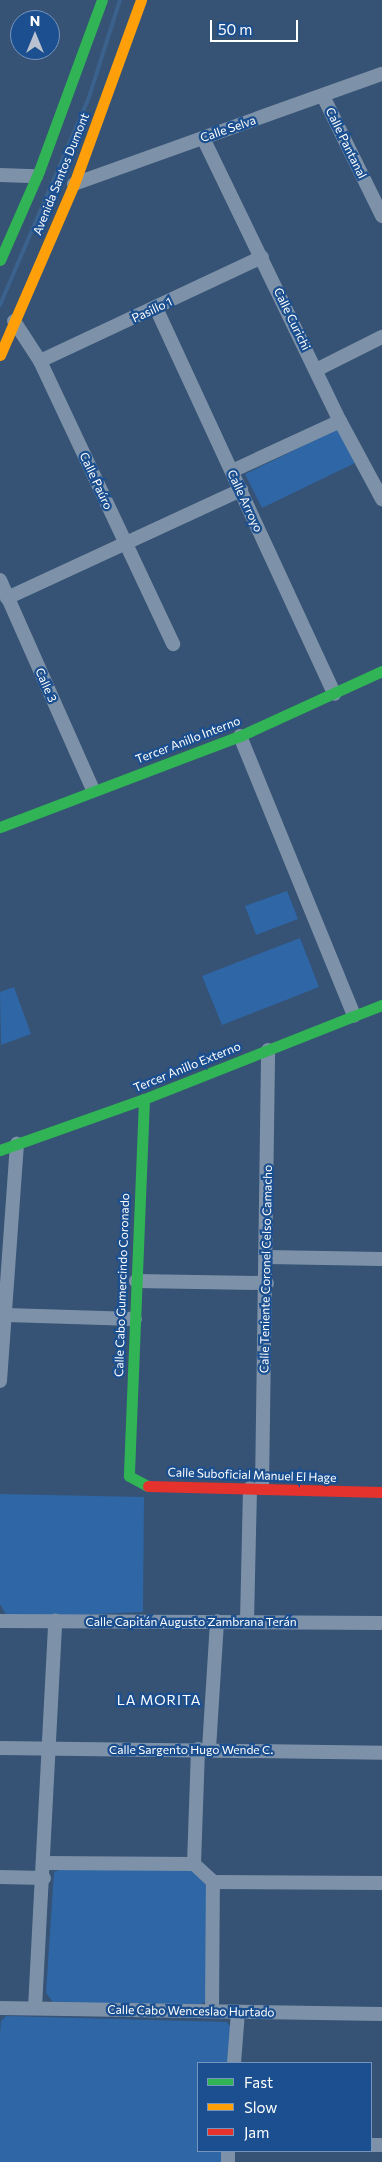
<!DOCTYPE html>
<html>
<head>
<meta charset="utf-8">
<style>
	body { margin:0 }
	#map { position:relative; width:382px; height:2162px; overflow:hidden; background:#365274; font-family:Commissioner,sans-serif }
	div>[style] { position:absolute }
	.green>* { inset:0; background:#2f66a5 }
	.stream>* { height:4px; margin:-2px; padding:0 2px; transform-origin:2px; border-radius:2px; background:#3b618d }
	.street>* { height:14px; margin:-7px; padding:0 7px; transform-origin:7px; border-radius:7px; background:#7d92a8 }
	.fast>* { height:11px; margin:-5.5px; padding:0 5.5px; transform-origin:5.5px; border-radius:5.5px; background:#30b455 }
	.slow>* { height:11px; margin:-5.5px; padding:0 5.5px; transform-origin:5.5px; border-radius:5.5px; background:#ff9f0a }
	.jam>* { height:11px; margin:-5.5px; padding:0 5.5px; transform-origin:5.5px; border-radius:5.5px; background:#e5322d }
	span { translate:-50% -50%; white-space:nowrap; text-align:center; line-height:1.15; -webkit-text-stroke:4.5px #1b4f8f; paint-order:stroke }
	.street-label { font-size:12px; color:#fff }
	.neighbourhood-label { font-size:14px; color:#fff; letter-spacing:1px }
	.legend { position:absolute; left:197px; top:2062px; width:175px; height:90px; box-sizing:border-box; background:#1b4f8f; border:1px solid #7695bc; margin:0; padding:6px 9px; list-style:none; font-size:15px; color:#fff }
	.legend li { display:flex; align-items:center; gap:10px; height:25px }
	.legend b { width:25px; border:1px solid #7695bc }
	.north { position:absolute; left:10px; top:10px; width:50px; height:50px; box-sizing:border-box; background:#1b4f8f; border:1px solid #7695bc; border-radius:50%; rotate:0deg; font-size:14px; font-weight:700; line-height:20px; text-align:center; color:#fff }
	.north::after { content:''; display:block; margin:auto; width:18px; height:22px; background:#b9c2ce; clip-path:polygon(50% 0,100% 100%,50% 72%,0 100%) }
	.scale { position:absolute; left:210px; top:20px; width:88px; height:22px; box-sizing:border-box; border:2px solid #fff; border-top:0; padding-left:6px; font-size:15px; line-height:18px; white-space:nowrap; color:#fff; -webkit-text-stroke:4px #1b4f8f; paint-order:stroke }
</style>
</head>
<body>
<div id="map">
	<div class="green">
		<i style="clip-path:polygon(338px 429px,355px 463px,262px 508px,245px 474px)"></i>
		<i style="clip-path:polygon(287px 891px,298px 919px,256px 935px,245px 906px)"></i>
		<i style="clip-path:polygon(300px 938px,319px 987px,222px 1025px,202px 976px)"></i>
		<i style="clip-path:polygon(14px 987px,31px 1034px,1px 1045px,0 992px)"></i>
		<i style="clip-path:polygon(0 1494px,144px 1497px,143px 1612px,8px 1618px,0 1604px)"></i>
		<i style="clip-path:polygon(64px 1868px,192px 1869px,209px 1885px,207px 2001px,195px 2007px,53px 2002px,46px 1993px,54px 1872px)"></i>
		<i style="clip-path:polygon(6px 2016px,227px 2022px,231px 2028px,229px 2063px,198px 2063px,198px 2151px,224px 2151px,223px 2162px,0 2162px,0 2035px,1px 2021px)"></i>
	</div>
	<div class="stream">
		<i style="left:0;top:305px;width:226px;rotate:-66.8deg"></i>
		<i style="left:89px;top:97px;width:102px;rotate:-72.3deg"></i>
	</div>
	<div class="street">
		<i style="left:323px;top:96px;width:134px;rotate:63.8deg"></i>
		<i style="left:203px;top:138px;width:314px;rotate:64.2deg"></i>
		<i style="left:340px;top:421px;width:89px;rotate:61.7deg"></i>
		<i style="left:0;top:175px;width:36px;rotate:2deg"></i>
		<i style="left:74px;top:184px;width:327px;rotate:-19.7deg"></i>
		<i style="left:156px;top:308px;width:425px;rotate:65.2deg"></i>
		<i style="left:14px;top:321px;width:48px;rotate:57deg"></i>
		<i style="left:40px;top:361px;width:313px;rotate:64.8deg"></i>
		<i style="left:40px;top:361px;width:245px;rotate:-25.1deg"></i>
		<i style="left:316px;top:370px;width:74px;rotate:-26.6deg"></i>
		<i style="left:232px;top:471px;width:119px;rotate:-24.8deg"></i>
		<i style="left:0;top:580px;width:230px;rotate:66.1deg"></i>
		<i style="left:7px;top:598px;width:258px;rotate:-24.8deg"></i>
		<i style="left:240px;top:736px;width:302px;rotate:67.8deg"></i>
		<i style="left:267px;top:1257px;width:115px;rotate:1deg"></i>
		<i style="left:136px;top:1281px;width:131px;rotate:0.9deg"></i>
		<i style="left:6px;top:1315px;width:129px;rotate:1.8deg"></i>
		<i style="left:0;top:1381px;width:238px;rotate:-85.9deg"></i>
		<i style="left:262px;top:1488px;width:438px;rotate:-89.2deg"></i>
		<i style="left:0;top:1621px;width:382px;rotate:0.3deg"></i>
		<i style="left:247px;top:1621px;width:133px;rotate:-88.7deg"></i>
		<i style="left:0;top:1748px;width:382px;rotate:0.7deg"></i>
		<i style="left:209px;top:1749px;width:128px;rotate:-86.4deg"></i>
		<i style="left:44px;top:1863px;width:150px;rotate:0.4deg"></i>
		<i style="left:194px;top:1864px;width:26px;rotate:43deg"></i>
		<i style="left:213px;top:1882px;width:169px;rotate:0.3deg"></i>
		<i style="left:194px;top:1864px;width:115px;rotate:-88deg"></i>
		<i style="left:0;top:1877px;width:44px;rotate:1.3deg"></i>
		<i style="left:0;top:2008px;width:382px;rotate:0.9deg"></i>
		<i style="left:35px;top:2008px;width:388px;rotate:-87deg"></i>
		<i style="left:212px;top:2011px;width:129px;rotate:-89.6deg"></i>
		<i style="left:234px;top:2063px;width:51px;rotate:-85.5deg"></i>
		<i style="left:371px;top:2145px;width:11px"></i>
		<i style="left:228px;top:2162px;width:11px;rotate:-90deg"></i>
	</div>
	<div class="fast">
		<i style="left:0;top:260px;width:97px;rotate:-66.3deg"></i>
		<i style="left:39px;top:171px;width:182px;rotate:-69.8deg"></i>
		<i style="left:0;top:827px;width:257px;rotate:-20.8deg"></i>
		<i style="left:240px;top:736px;width:156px;rotate:-24.6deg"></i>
		<i style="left:144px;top:1099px;width:377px;rotate:92.3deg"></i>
		<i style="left:129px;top:1476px;width:21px;rotate:28deg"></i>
		<i style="left:0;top:1150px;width:153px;rotate:-19.5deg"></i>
		<i style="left:144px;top:1099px;width:256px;rotate:-21.6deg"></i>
	</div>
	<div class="slow">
		<i style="left:0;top:355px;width:186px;rotate:-66.6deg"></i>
		<i style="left:74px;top:184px;width:196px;rotate:-70deg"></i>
	</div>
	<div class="jam">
		<i style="left:148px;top:1486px;width:234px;rotate:1.5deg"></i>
	</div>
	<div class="street-label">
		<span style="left:228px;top:129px;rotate:-19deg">Calle Selva</span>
		<span style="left:346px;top:143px;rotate:64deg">Calle Pantanal</span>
		<span style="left:61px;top:174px;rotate:-68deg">Avenida Santos Dumont</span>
		<span style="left:152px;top:310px;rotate:-25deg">Pasillo 1</span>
		<span style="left:292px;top:319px;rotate:64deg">Calle Curichi</span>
		<span style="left:96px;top:481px;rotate:65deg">Calle Paúro</span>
		<span style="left:245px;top:501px;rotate:65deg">Calle Arroyo</span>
		<span style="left:46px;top:685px;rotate:66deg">Calle 3</span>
		<span style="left:188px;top:740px;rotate:-21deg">Tercer Anillo Interno</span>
		<span style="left:187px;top:1067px;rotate:-22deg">Tercer Anillo Externo</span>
		<span style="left:266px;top:1269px;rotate:-89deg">Calle Teniente Coronel Celso Camacho</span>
		<span style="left:122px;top:1285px;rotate:-88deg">Calle Cabo Gumercindo Coronado</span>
		<span style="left:252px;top:1475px;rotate:2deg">Calle Suboficial Manuel El Hage</span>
		<span style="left:191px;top:1622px">Calle Capitán Augusto Zambrana Terán</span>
		<span style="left:191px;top:1750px">Calle Sargento Hugo Wende C.</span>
		<span style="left:191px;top:2011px;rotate:1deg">Calle Cabo Wenceslao Hurtado</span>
	</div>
	<div class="neighbourhood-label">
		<span style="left:159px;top:1700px">LA MORITA</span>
	</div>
	<ul class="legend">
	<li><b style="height:6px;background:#30b455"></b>Fast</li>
	<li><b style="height:6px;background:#ff9f0a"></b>Slow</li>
	<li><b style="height:6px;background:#e5322d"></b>Jam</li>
	</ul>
	<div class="north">N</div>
	<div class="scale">50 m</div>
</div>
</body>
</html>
